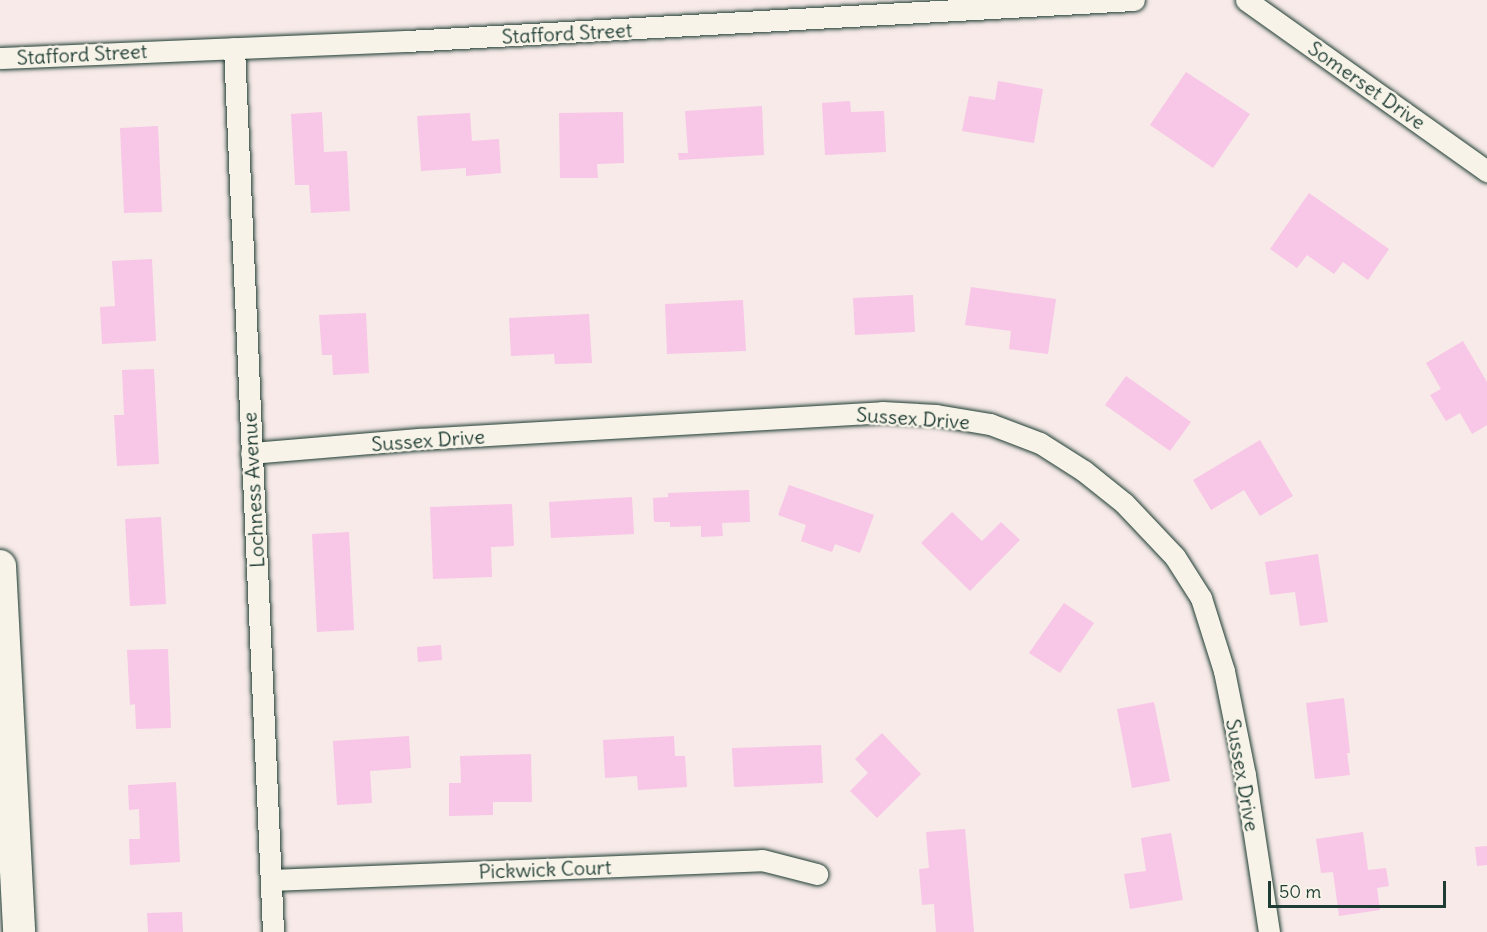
<!DOCTYPE html>
<html>
<head>
<meta charset="utf-8">
<style>
	body { margin:0 }
	#map { position:relative; width:1487px; height:932px; overflow:hidden; background:#f7eae8; font-family:Delius,sans-serif }
	div>[style] { position:absolute }
	.building>* { inset:0; background:#f8c6e6 }
	.roads { filter:drop-shadow(0 0 2px #1f3d34) drop-shadow(0 0 2px #1f3d34) }
	.minor>* { height:21px; margin:-10.5px; padding:0 10.5px; transform-origin:10.5px; border-radius:10.5px; background:#f7f3e8 }
	.secondary>* { height:32px; margin:-16px; padding:0 16px; transform-origin:16px; border-radius:16px; background:#f7f3e8 }
	span { translate:-50% -50%; white-space:nowrap; text-align:center; line-height:1.15; -webkit-text-stroke:5px #f7f3e8; paint-order:stroke }
	.street-label { font-size:20px; color:#1f3d34 }
	.scale { position:absolute; left:1268px; top:881px; width:178px; height:27px; box-sizing:border-box; border:3px solid #1f3d34; border-top:0; padding-left:8px; font-size:18px; line-height:21px; white-space:nowrap; color:#1f3d34; -webkit-text-stroke:4px #f7f3e8; paint-order:stroke }
</style>
</head>
<body>
<div id="map">
	<div class="building">
		<i style="clip-path:polygon(1186px 72px,1250px 114px,1213px 168px,1150px 125px)"></i>
		<i style="clip-path:polygon(998px 81px,1043px 89px,1034px 143px,962px 131px,969px 96px,995px 100px)"></i>
		<i style="clip-path:polygon(850px 101px,851px 112px,884px 111px,886px 152px,825px 155px,822px 103px)"></i>
		<i style="clip-path:polygon(762px 106px,764px 155px,679px 160px,678px 153px,688px 153px,685px 111px)"></i>
		<i style="clip-path:polygon(322px 112px,324px 152px,347px 151px,350px 211px,311px 213px,309px 185px,295px 185px,291px 114px)"></i>
		<i style="clip-path:polygon(623px 112px,624px 163px,597px 164px,598px 178px,560px 178px,559px 113px)"></i>
		<i style="clip-path:polygon(470px 113px,472px 141px,499px 139px,501px 173px,466px 176px,466px 168px,421px 171px,417px 116px)"></i>
		<i style="clip-path:polygon(158px 126px,162px 212px,124px 213px,120px 128px)"></i>
		<i style="clip-path:polygon(1309px 193px,1389px 249px,1368px 280px,1343px 262px,1334px 274px,1307px 255px,1297px 268px,1270px 249px)"></i>
		<i style="clip-path:polygon(152px 259px,156px 341px,102px 344px,100px 307px,115px 306px,112px 261px)"></i>
		<i style="clip-path:polygon(971px 287px,1056px 299px,1048px 354px,1009px 349px,1011px 331px,965px 325px)"></i>
		<i style="clip-path:polygon(913px 295px,915px 332px,855px 335px,853px 298px)"></i>
		<i style="clip-path:polygon(743px 300px,746px 351px,667px 354px,665px 304px)"></i>
		<i style="clip-path:polygon(366px 313px,369px 373px,333px 375px,332px 355px,322px 355px,319px 315px)"></i>
		<i style="clip-path:polygon(589px 314px,592px 363px,555px 364px,554px 354px,511px 356px,509px 318px)"></i>
		<i style="clip-path:polygon(1463px 341px,1487px 382px,1487px 425px,1472px 434px,1460px 413px,1446px 421px,1430px 395px,1441px 389px,1426px 363px)"></i>
		<i style="clip-path:polygon(154px 369px,159px 464px,117px 466px,114px 415px,124px 415px,122px 370px)"></i>
		<i style="clip-path:polygon(1126px 376px,1191px 422px,1170px 451px,1105px 405px)"></i>
		<i style="clip-path:polygon(1260px 440px,1293px 496px,1260px 516px,1244px 490px,1211px 510px,1193px 480px)"></i>
		<i style="clip-path:polygon(789px 485px,874px 515px,860px 553px,835px 544px,832px 552px,801px 541px,806px 525px,778px 515px)"></i>
		<i style="clip-path:polygon(749px 490px,750px 522px,722px 523px,723px 536px,701px 537px,701px 526px,670px 527px,670px 522px,654px 522px,653px 498px,668px 497px,668px 493px)"></i>
		<i style="clip-path:polygon(632px 497px,634px 534px,551px 538px,549px 502px)"></i>
		<i style="clip-path:polygon(512px 504px,514px 546px,491px 547px,492px 577px,433px 579px,430px 507px)"></i>
		<i style="clip-path:polygon(952px 512px,982px 541px,1001px 522px,1020px 540px,970px 591px,921px 543px)"></i>
		<i style="clip-path:polygon(161px 517px,166px 604px,130px 606px,125px 519px)"></i>
		<i style="clip-path:polygon(349px 532px,354px 630px,317px 632px,312px 534px)"></i>
		<i style="clip-path:polygon(1318px 554px,1328px 622px,1300px 626px,1295px 592px,1270px 595px,1265px 562px)"></i>
		<i style="clip-path:polygon(1064px 603px,1094px 623px,1060px 673px,1029px 653px)"></i>
		<i style="clip-path:polygon(441px 645px,442px 660px,418px 662px,417px 647px)"></i>
		<i style="clip-path:polygon(168px 649px,171px 728px,136px 729px,135px 704px,130px 705px,127px 650px)"></i>
		<i style="clip-path:polygon(1344px 698px,1350px 753px,1347px 753px,1350px 775px,1315px 779px,1306px 703px)"></i>
		<i style="clip-path:polygon(1154px 702px,1170px 781px,1132px 788px,1117px 709px)"></i>
		<i style="clip-path:polygon(882px 733px,921px 774px,877px 818px,850px 791px,868px 773px,855px 759px)"></i>
		<i style="clip-path:polygon(409px 736px,411px 768px,370px 771px,372px 803px,337px 805px,333px 741px)"></i>
		<i style="clip-path:polygon(674px 736px,675px 756px,685px 756px,687px 787px,638px 790px,637px 776px,605px 778px,603px 740px)"></i>
		<i style="clip-path:polygon(821px 745px,823px 783px,734px 787px,732px 748px)"></i>
		<i style="clip-path:polygon(531px 754px,532px 802px,493px 802px,493px 815px,449px 816px,449px 783px,461px 783px,460px 756px)"></i>
		<i style="clip-path:polygon(176px 782px,180px 862px,130px 865px,129px 839px,140px 839px,139px 809px,129px 810px,128px 785px)"></i>
		<i style="clip-path:polygon(965px 829px,974px 932px,936px 932px,934px 904px,922px 905px,919px 869px,929px 868px,926px 832px)"></i>
		<i style="clip-path:polygon(1363px 832px,1368px 870px,1386px 868px,1389px 886px,1377px 888px,1380px 910px,1339px 916px,1333px 872px,1321px 873px,1316px 839px)"></i>
		<i style="clip-path:polygon(1171px 833px,1183px 900px,1130px 909px,1124px 874px,1146px 871px,1141px 838px)"></i>
		<i style="clip-path:polygon(1487px 846px,1487px 865px,1477px 866px,1475px 847px)"></i>
		<i style="clip-path:polygon(182px 912px,183px 932px,148px 932px,147px 913px)"></i>
	</div>
	<div class="roads">
		<div class="minor">
			<i style="left:1246px;top:0;width:296px;rotate:35.4deg"></i>
			<i style="left:234px;top:48px;width:885px;rotate:87.47deg"></i>
			<i style="left:0;top:58px;width:407px;rotate:-2.4deg"></i>
			<i style="left:407px;top:41px;width:728px;rotate:-3.23deg"></i>
			<i style="left:251px;top:453px;width:169px;rotate:-4.8deg"></i>
			<i style="left:419px;top:439px;width:464px;rotate:-3.3deg"></i>
			<i style="left:882px;top:412px;width:54px;rotate:3.2deg"></i>
			<i style="left:936px;top:415px;width:55px;rotate:9.5deg"></i>
			<i style="left:990px;top:424px;width:53px;rotate:20.8deg"></i>
			<i style="left:1040px;top:443px;width:52px;rotate:32.5deg"></i>
			<i style="left:1084px;top:471px;width:51px;rotate:38.7deg"></i>
			<i style="left:1124px;top:503px;width:74px;rotate:46.6deg"></i>
			<i style="left:1175px;top:557px;width:49px;rotate:57.6deg"></i>
			<i style="left:1201px;top:598px;width:77px;rotate:72.5deg"></i>
			<i style="left:1224px;top:671px;width:106px;rotate:78.6deg"></i>
			<i style="left:1245px;top:775px;width:159px;rotate:81.3deg"></i>
			<i style="left:271px;top:880px;width:491px;rotate:-2.3deg"></i>
			<i style="left:762px;top:860px;width:57px;rotate:14.3deg"></i>
		</div>
		<div class="secondary">
			<i style="left:0;top:566px;width:366px;rotate:87deg"></i>
		</div>
	</div>
	<div class="street-label">
		<span style="left:567px;top:33px;rotate:-3deg">Stafford Street</span>
		<span style="left:82px;top:54px;rotate:-3deg">Stafford Street</span>
		<span style="left:1367px;top:85px;rotate:35deg">Somerset Drive</span>
		<span style="left:913px;top:418px;rotate:4deg">Sussex Drive</span>
		<span style="left:428px;top:440px;rotate:-4deg">Sussex Drive</span>
		<span style="left:253px;top:490px;rotate:-93deg">Lochness Avenue</span>
		<span style="left:1243px;top:775px;rotate:80deg">Sussex Drive</span>
		<span style="left:545px;top:869px;rotate:-2deg">Pickwick Court</span>
	</div>
	<div class="scale">50 m</div>
</div>
</body>
</html>
